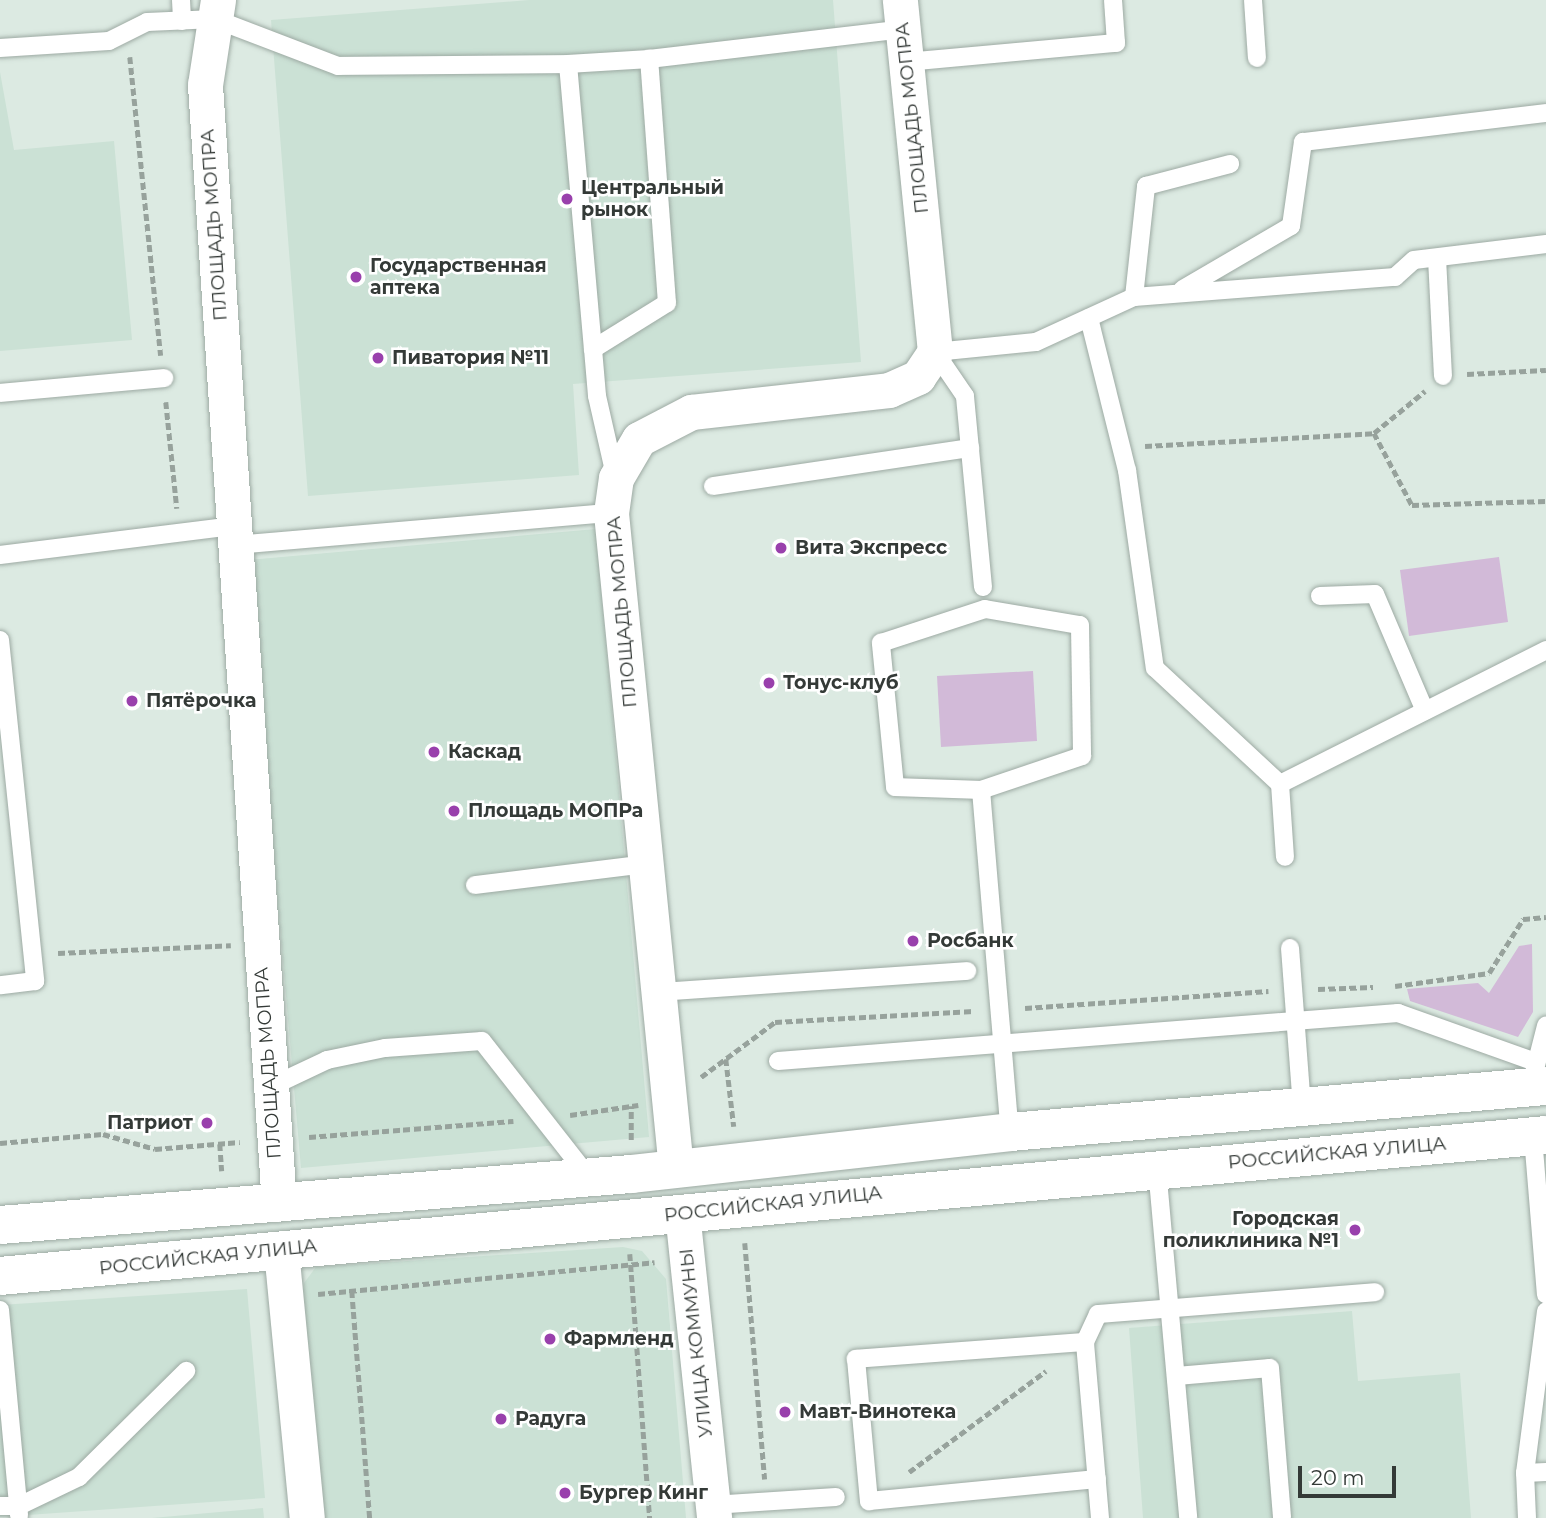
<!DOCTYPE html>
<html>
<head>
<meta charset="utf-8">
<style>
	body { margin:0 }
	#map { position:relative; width:1546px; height:1518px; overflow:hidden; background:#dceae2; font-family:Montserrat,sans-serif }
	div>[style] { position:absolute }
	.built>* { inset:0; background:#cbe1d5 }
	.green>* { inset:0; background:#d2bad8 }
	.path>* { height:4.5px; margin-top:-2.25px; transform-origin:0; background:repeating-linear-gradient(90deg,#97a29c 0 7px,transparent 0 10.5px) }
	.roads { filter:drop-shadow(0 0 2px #9daaa3) drop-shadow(0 0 2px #9daaa3) }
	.service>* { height:18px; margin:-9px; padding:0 9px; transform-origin:9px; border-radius:9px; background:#fff }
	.minor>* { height:35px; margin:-17.5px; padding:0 17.5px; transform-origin:17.5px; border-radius:17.5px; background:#fff }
	.secondary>* { height:38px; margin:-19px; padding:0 19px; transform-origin:19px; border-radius:19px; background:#fff }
	.dots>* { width:19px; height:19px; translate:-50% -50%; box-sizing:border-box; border:4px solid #fff; border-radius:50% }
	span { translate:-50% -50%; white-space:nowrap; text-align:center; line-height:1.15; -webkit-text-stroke:5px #fff; paint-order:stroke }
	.street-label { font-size:19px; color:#343a37 }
	.poi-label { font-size:19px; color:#343a37; font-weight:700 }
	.left { translate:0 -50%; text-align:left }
	.right { translate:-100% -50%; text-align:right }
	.scale { position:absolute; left:1298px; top:1466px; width:98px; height:32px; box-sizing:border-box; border:4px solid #343a37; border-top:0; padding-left:9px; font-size:21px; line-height:24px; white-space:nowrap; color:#343a37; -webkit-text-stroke:5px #fff; paint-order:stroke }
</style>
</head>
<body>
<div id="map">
	<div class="built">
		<i style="clip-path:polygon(529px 0,833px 0,861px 362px,573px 384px,579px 475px,308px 496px,271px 20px)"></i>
		<i style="clip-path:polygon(0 72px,14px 150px,114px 141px,132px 340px,0 351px)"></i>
		<i style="clip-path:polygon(596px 529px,649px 1137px,301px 1168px,248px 560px)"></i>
		<i style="clip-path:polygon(623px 1247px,642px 1251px,666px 1279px,686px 1518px,321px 1518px,301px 1306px,304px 1283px,316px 1267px)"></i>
		<i style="clip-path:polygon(247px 1289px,265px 1498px,0 1517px,0 1305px)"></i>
		<i style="clip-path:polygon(1352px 1311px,1358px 1381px,1460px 1373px,1471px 1518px,1143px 1518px,1129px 1328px)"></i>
		<i style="clip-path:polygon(263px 1508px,264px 1518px,152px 1518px)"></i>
	</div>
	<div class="green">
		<i style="clip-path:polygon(1499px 557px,1508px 622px,1409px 636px,1400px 570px)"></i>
		<i style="clip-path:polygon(1033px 671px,1037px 741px,941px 747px,937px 676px)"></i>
		<i style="clip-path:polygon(1532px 944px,1533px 1012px,1518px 1037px,1410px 1001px,1407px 989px,1478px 983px,1489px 993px,1519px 946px)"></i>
	</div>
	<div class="path">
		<i style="left:130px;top:57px;width:300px;rotate:84.1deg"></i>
		<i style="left:1467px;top:374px;width:79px;rotate:-2.9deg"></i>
		<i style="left:166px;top:402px;width:107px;rotate:84.1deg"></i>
		<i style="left:1374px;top:433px;width:81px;rotate:62.2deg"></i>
		<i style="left:1412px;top:505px;width:134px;rotate:-1.7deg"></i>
		<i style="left:1145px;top:446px;width:229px;rotate:-3.2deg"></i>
		<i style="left:1374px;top:433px;width:66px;rotate:-39.5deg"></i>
		<i style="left:58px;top:953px;width:173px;rotate:-2.6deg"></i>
		<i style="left:1395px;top:986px;width:95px;rotate:-7.9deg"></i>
		<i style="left:1489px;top:973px;width:64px;rotate:-57.8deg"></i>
		<i style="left:1523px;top:919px;width:23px;rotate:-5deg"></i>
		<i style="left:1318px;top:989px;width:55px;rotate:-2.1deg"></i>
		<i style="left:1025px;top:1008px;width:244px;rotate:-4deg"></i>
		<i style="left:726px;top:1059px;width:68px;rotate:83.3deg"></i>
		<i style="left:701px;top:1077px;width:92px;rotate:-36.6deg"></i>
		<i style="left:775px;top:1022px;width:199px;rotate:-3.2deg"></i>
		<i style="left:570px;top:1115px;width:69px;rotate:-8.4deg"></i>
		<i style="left:309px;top:1137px;width:205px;rotate:-4.5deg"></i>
		<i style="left:631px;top:1140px;width:34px;rotate:-90deg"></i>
		<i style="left:0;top:1143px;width:103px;rotate:-5deg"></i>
		<i style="left:103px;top:1134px;width:54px;rotate:16.1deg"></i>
		<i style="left:155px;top:1149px;width:85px;rotate:-4.7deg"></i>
		<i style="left:220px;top:1144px;width:27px;rotate:86deg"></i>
		<i style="left:745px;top:1243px;width:237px;rotate:85.2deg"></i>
		<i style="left:630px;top:1254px;width:265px;rotate:85.7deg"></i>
		<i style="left:352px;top:1291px;width:228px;rotate:85.5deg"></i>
		<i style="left:318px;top:1294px;width:338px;rotate:-5.4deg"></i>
		<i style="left:909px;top:1472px;width:170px;rotate:-36.4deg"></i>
	</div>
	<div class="roads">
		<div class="service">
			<i style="left:181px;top:0;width:21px;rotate:87deg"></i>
			<i style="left:1253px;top:0;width:58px;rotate:86.1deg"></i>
			<i style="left:0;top:48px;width:109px;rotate:-3.7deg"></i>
			<i style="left:109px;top:41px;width:42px;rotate:-26.6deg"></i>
			<i style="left:147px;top:22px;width:68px;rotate:-2.5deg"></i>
			<i style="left:215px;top:19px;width:132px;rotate:20.9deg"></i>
			<i style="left:338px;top:66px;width:230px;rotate:-0.5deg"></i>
			<i style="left:649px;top:59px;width:256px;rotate:-6.7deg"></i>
			<i style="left:906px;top:62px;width:211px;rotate:-5.2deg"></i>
			<i style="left:1116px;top:43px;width:43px;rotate:-94deg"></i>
			<i style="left:1437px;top:258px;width:118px;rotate:87.1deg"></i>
			<i style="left:1183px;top:289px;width:125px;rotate:-30.3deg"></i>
			<i style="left:1291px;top:226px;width:85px;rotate:-81.9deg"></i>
			<i style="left:1303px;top:142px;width:245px;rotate:-6.8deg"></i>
			<i style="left:1134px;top:297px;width:112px;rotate:-83.8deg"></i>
			<i style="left:1146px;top:186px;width:87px;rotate:-14.7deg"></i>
			<i style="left:1089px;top:318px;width:157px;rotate:76deg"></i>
			<i style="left:1127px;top:470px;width:200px;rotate:82deg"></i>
			<i style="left:1155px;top:668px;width:171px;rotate:42.9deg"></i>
			<i style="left:1280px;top:784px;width:73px;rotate:86.1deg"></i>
			<i style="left:593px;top:349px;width:87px;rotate:-31.9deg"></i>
			<i style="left:667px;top:303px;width:245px;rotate:-94.2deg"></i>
			<i style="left:649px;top:59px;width:81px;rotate:176.5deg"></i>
			<i style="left:568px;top:64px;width:286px;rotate:85deg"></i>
			<i style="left:593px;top:349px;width:47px;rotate:85.1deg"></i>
			<i style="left:597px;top:396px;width:81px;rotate:77.2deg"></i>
			<i style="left:0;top:393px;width:165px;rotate:-5.2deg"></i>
			<i style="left:713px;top:486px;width:260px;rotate:-8.4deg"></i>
			<i style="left:235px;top:545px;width:377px;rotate:-4.9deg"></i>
			<i style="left:0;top:555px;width:236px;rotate:-7.1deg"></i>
			<i style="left:983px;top:587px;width:192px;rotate:-95.4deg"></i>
			<i style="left:965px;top:396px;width:53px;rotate:-124.3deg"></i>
			<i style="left:935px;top:352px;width:101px;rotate:-5.7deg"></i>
			<i style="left:1036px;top:342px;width:108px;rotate:-24.7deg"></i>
			<i style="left:1134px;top:297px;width:262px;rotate:-4.4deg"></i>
			<i style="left:1395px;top:277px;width:25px;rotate:-42deg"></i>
			<i style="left:1414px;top:260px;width:133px;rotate:-6.9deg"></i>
			<i style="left:1320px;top:596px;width:55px;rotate:-2.1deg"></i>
			<i style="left:1375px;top:594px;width:127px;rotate:66.9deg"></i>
			<i style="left:0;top:640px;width:343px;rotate:84.1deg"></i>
			<i style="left:35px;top:981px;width:35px;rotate:173deg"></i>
			<i style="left:1280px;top:784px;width:298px;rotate:-26.7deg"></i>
			<i style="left:981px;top:790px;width:86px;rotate:-178deg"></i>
			<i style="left:895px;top:787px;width:145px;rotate:-95.6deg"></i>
			<i style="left:881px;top:643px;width:109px;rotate:-18.1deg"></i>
			<i style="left:985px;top:609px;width:96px;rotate:9.6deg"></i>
			<i style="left:1080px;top:625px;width:131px;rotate:89.1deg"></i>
			<i style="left:1082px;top:756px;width:107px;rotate:161.4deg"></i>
			<i style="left:981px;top:790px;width:343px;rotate:85.2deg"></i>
			<i style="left:475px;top:885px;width:173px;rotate:-7deg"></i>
			<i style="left:1290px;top:948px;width:158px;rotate:85.7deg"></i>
			<i style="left:659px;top:992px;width:309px;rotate:-3.9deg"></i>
			<i style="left:778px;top:1061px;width:622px;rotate:-4.43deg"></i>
			<i style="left:1398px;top:1013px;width:143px;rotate:19.6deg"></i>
			<i style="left:1534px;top:1073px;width:49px;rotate:-75.7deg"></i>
			<i style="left:270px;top:1087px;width:63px;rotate:-25.3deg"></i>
			<i style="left:327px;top:1060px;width:59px;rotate:-11.7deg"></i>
			<i style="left:385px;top:1048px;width:97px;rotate:-4.1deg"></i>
			<i style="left:482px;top:1041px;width:172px;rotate:51.9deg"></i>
			<i style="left:1533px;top:1137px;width:158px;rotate:85.3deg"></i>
			<i style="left:1157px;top:1168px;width:351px;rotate:84.9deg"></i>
			<i style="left:0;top:1310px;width:206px;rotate:84.7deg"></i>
			<i style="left:1085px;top:1342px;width:230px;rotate:175.8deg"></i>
			<i style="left:856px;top:1359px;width:143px;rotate:84.8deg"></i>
			<i style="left:869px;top:1501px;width:229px;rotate:-5.5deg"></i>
			<i style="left:1177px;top:1376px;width:93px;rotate:-4.9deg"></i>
			<i style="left:1270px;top:1368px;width:150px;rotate:85.4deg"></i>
			<i style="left:1525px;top:1473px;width:163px;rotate:-82.6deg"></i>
			<i style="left:712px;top:1505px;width:124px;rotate:-3.7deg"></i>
			<i style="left:0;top:1506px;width:19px"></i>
			<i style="left:19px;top:1506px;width:67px;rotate:-25.8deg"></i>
			<i style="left:79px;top:1477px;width:151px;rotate:-44.7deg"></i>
			<i style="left:1100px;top:1518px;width:177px;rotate:-94.9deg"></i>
			<i style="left:1085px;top:1342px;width:31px;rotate:-65deg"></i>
			<i style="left:1098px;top:1314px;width:278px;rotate:-4.5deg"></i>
			<i style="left:1527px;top:1518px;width:45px;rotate:-92.5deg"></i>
			<i style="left:1525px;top:1473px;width:21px;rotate:-3deg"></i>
		</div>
		<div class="minor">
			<i style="left:218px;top:0;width:86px;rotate:98.7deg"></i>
			<i style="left:205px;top:85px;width:1121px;rotate:86.22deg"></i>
			<i style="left:676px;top:1169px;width:659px;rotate:-95.66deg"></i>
			<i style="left:611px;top:513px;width:35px;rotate:-82deg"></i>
			<i style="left:616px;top:478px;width:45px;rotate:-59.5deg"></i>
			<i style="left:639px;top:439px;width:59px;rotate:-27.4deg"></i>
			<i style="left:691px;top:412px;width:199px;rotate:-6.3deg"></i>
			<i style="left:889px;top:390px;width:32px;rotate:-24deg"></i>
			<i style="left:918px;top:377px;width:30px;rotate:-56deg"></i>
			<i style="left:935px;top:352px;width:354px;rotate:-95.7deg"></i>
			<i style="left:682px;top:1212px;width:308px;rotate:84deg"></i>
			<i style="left:281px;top:1250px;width:269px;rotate:84.5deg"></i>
		</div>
		<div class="secondary">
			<i style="left:0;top:1225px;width:633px;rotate:-4.62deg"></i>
			<i style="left:631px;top:1174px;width:381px;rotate:-6.3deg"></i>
			<i style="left:1010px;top:1132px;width:538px;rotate:-4.91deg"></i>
			<i style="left:0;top:1276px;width:1552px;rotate:-5.21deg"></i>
		</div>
	</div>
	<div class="dots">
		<i style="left:567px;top:199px;background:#9940ac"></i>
		<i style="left:356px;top:277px;background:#9940ac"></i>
		<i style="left:378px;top:358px;background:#9940ac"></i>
		<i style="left:781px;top:548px;background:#9940ac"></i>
		<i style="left:769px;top:683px;background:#9940ac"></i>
		<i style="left:132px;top:701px;background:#9940ac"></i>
		<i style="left:434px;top:752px;background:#9940ac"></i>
		<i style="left:454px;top:811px;background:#9940ac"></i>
		<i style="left:913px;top:941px;background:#9940ac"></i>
		<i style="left:207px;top:1123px;background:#9940ac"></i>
		<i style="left:1355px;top:1230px;background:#9940ac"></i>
		<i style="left:550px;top:1339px;background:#9940ac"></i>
		<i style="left:785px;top:1412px;background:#9940ac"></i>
		<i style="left:501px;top:1419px;background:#9940ac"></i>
		<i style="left:565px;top:1493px;background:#9940ac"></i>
	</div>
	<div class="street-label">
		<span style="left:912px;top:118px;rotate:-96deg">ПЛОЩАДЬ МОПРА</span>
		<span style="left:214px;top:225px;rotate:-94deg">ПЛОЩАДЬ МОПРА</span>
		<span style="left:622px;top:612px;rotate:-95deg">ПЛОЩАДЬ МОПРА</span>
		<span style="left:268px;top:1063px;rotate:-94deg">ПЛОЩАДЬ МОПРА</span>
		<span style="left:1337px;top:1153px;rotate:-5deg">РОССИЙСКАЯ УЛИЦА</span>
		<span style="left:773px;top:1204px;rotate:-6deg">РОССИЙСКАЯ УЛИЦА</span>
		<span style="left:208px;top:1257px;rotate:-6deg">РОССИЙСКАЯ УЛИЦА</span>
		<span style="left:696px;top:1343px;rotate:-96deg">УЛИЦА КОММУНЫ</span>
	</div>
	<div class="poi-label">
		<span class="left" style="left:581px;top:199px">Центральный<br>рынок</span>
		<span class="left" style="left:370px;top:277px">Государственная<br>аптека</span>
		<span class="left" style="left:392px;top:358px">Пиватория №11</span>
		<span class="left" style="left:795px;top:548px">Вита Экспресс</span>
		<span class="left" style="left:783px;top:683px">Тонус-клуб</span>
		<span class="left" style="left:146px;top:701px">Пятёрочка</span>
		<span class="left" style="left:448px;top:752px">Каскад</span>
		<span class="left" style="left:468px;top:811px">Площадь МОПРа</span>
		<span class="left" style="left:927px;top:941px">Росбанк</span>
		<span class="right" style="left:193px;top:1123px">Патриот</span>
		<span class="right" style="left:1339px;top:1230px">Городская<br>поликлиника №1</span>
		<span class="left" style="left:564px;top:1339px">Фармленд</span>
		<span class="left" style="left:799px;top:1412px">Мавт-Винотека</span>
		<span class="left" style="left:515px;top:1419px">Радуга</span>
		<span class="left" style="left:579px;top:1493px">Бургер Кинг</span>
	</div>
	<div class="scale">20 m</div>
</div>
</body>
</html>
